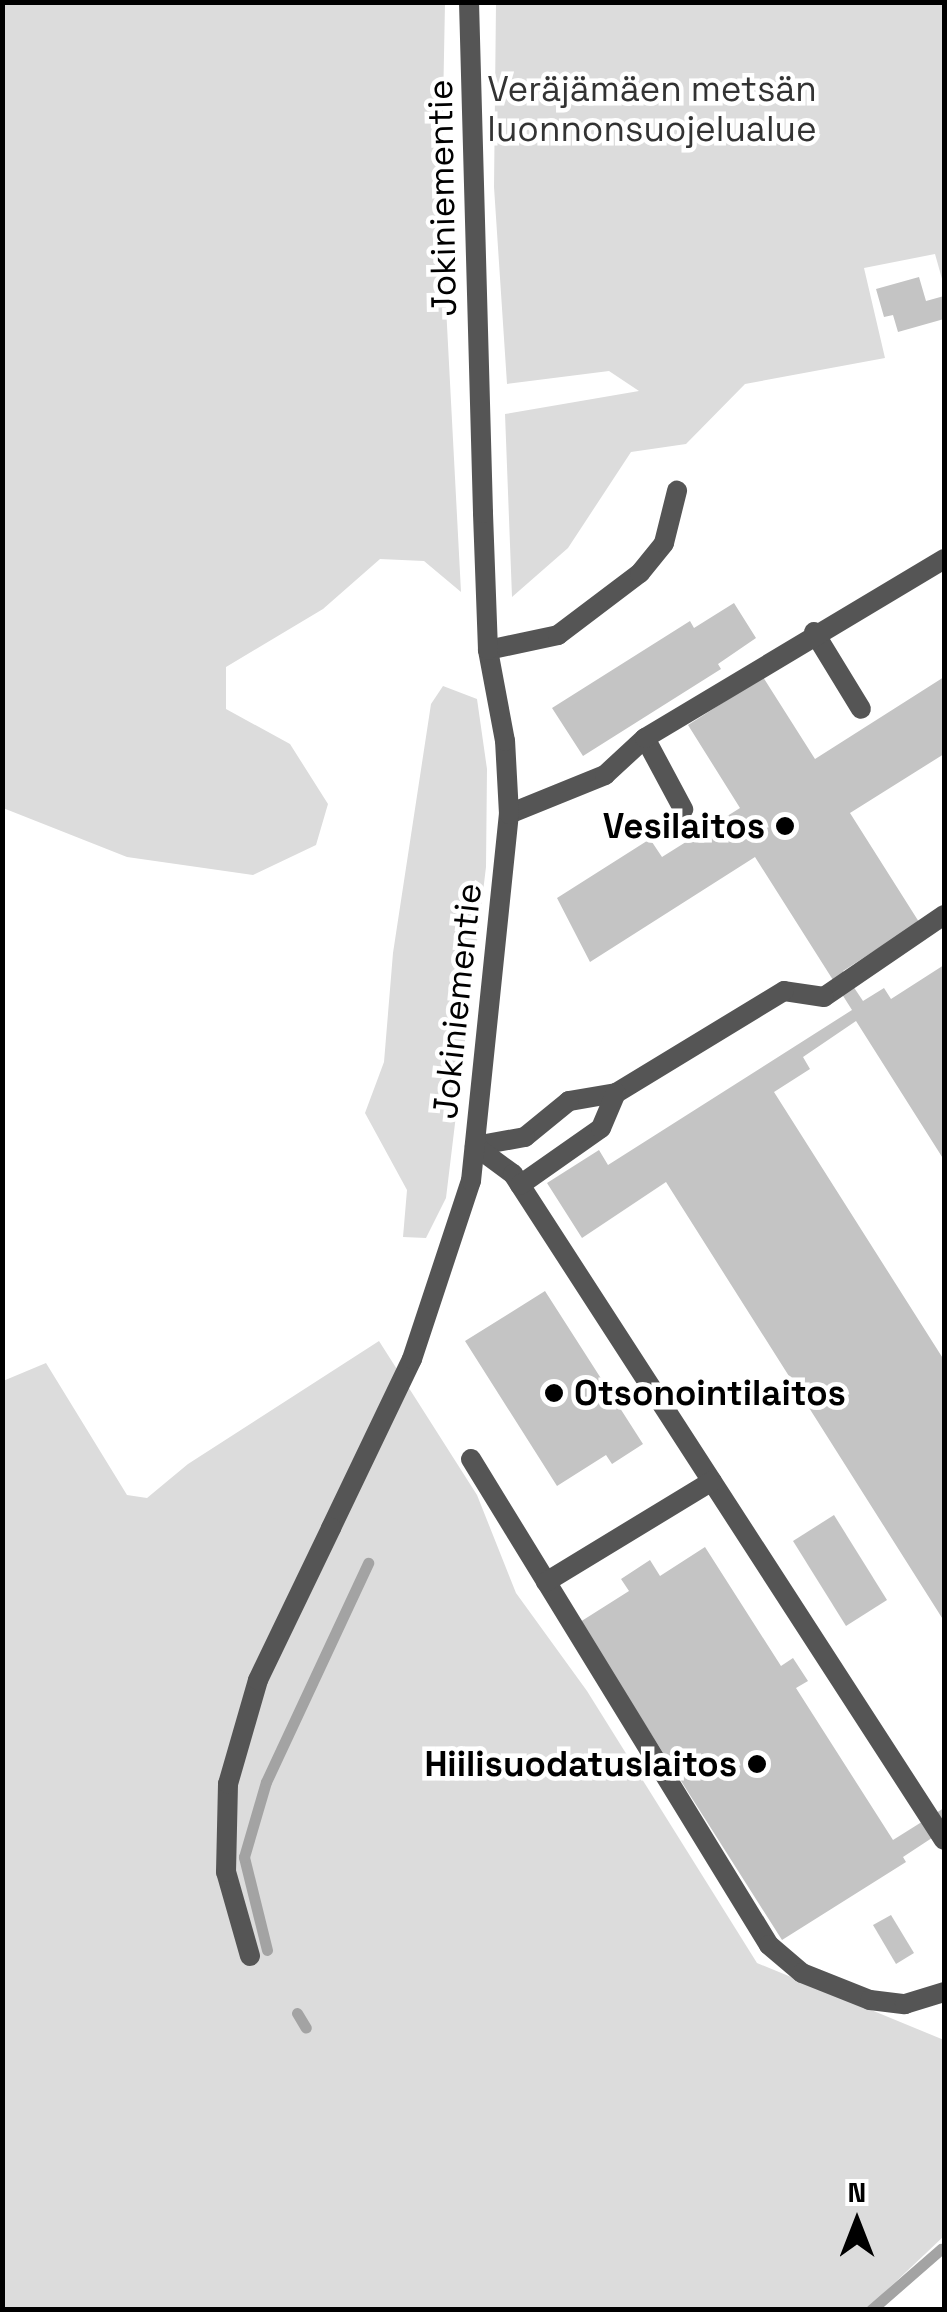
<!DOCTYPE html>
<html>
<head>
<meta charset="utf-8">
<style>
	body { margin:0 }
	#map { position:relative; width:947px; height:2312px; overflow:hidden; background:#fff; font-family:"Space Grotesk",sans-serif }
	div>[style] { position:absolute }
	.green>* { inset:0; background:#dcdcdc }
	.stream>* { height:11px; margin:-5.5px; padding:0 5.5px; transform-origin:5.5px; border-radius:5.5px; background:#a3a3a3 }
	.building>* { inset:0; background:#c4c4c4 }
	.lane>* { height:20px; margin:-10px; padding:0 10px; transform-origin:10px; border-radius:10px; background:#555 }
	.street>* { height:20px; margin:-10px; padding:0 10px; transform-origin:10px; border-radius:10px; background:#555 }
	.dots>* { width:28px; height:28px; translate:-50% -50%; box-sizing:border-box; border:5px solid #fff; border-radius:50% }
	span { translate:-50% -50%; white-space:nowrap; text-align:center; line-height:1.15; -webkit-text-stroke:9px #fff; paint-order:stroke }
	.park-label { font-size:35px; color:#333 }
	.street-label { font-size:35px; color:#000 }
	.poi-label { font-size:35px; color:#000; font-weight:700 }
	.right { translate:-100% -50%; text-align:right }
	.left { translate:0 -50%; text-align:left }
	.frame { position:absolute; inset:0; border:5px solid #000; pointer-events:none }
	.north { position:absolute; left:807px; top:2172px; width:100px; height:100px; -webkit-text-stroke:8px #fff; paint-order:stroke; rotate:0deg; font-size:28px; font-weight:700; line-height:40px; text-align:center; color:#000 }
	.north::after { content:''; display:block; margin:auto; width:35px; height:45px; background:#000; clip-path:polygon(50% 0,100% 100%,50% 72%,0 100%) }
</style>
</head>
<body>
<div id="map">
	<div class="green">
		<i style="clip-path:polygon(2px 3px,445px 3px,441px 211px,461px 592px,424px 561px,380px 559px,323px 609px,226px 667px,226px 709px,290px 744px,328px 804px,316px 845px,253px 875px,127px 857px,3px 808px)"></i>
		<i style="clip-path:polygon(496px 3px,944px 3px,944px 286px,935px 254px,864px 268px,885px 358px,745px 384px,686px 444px,631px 452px,568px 548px,512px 597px,505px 414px,639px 391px,609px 371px,507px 384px,494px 187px)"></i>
		<i style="clip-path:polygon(443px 686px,477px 699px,487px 769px,486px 867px,446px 1198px,426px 1238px,403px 1237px,407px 1190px,365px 1113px,384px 1062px,393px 953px,431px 704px)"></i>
		<i style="clip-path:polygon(379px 1341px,477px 1495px,516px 1593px,587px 1691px,757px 1963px,944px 2040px,944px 2236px,867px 2309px,3px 2310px,3px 1381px,46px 1363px,127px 1495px,147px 1498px,188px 1464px)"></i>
	</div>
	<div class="stream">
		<i style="left:267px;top:1950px;width:96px;rotate:-103.9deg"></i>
		<i style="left:244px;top:1857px;width:78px;rotate:-73.7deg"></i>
		<i style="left:266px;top:1782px;width:242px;rotate:-65deg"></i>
		<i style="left:297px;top:2013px;width:17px;rotate:59deg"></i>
		<i style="left:871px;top:2310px;width:93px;rotate:-41.1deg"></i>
	</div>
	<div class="building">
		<i style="clip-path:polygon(919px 277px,926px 301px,944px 296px,944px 319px,898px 332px,893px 315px,884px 317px,876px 289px)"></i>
		<i style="clip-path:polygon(734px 603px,756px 638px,718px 664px,721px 669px,583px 756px,552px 708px,690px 621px,694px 628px)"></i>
		<i style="clip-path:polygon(763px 677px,815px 759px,944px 677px,944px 754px,850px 813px,919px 922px,843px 971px,863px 1001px,884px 988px,891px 999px,944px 965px,944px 1160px,856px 1021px,803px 1057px,810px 1069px,774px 1092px,944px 1360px,944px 1621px,666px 1182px,582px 1238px,547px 1183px,599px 1150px,608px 1165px,852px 1010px,755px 857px,590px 962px,557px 898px,650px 839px,662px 857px,740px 808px,688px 725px)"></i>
		<i style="clip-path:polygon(545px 1291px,643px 1444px,612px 1464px,606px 1455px,557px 1486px,465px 1341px)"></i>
		<i style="clip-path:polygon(834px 1515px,887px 1600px,846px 1626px,793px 1541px)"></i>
		<i style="clip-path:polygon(705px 1547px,781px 1666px,793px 1658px,808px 1681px,796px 1688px,893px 1840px,944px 1808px,944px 1830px,903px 1857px,906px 1862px,782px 1940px,580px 1622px,629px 1591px,621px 1579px,650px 1560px,660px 1576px)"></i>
		<i style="clip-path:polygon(891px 1915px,914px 1953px,896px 1964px,873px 1925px)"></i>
	</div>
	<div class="lane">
		<i style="left:814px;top:632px;width:90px;rotate:58.6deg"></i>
		<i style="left:488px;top:650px;width:72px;rotate:-12.1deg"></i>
		<i style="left:558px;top:635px;width:103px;rotate:-37.1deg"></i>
		<i style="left:640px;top:573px;width:38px;rotate:-51deg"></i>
		<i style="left:664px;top:543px;width:54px;rotate:-76deg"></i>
		<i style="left:645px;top:738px;width:81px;rotate:61.8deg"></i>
		<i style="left:509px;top:814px;width:104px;rotate:-22.1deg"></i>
		<i style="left:605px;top:775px;width:54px;rotate:-42.8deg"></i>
		<i style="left:645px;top:738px;width:348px;rotate:-30.9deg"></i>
		<i style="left:944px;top:915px;width:145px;rotate:145.7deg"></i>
		<i style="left:824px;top:997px;width:40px;rotate:-171.5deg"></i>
		<i style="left:784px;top:991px;width:197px;rotate:148.7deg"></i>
		<i style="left:616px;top:1093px;width:48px;rotate:170.3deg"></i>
		<i style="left:569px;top:1101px;width:57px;rotate:140.7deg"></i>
		<i style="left:525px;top:1137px;width:51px;rotate:169.8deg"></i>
		<i style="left:475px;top:1146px;width:47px;rotate:36.4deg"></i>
		<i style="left:513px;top:1174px;width:793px;rotate:57.09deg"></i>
		<i style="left:520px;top:1185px;width:99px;rotate:-35.1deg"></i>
		<i style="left:601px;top:1128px;width:38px;rotate:-67deg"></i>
		<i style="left:471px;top:1459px;width:570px;rotate:58.48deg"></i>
		<i style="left:769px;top:1945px;width:43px;rotate:40.3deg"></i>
		<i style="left:802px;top:1973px;width:73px;rotate:21.7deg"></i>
		<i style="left:870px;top:2000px;width:35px;rotate:7deg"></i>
		<i style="left:905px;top:2004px;width:41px;rotate:-17.1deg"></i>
		<i style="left:331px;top:1528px;width:187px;rotate:-64.4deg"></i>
		<i style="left:412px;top:1359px;width:188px;rotate:-71.7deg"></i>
		<i style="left:471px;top:1181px;width:369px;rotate:-84.1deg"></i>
		<i style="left:509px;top:814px;width:73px;rotate:-93.1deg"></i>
		<i style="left:505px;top:741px;width:93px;rotate:-100.6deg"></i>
		<i style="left:488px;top:650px;width:137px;rotate:-92.1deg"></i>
		<i style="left:546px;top:1582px;width:194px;rotate:-31.3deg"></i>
	</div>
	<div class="street">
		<i style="left:469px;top:2px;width:511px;rotate:88.43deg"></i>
		<i style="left:250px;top:1956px;width:87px;rotate:-105.9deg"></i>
		<i style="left:226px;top:1872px;width:88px;rotate:-88.7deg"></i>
		<i style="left:228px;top:1784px;width:108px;rotate:-73.9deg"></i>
		<i style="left:258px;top:1680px;width:169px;rotate:-64.3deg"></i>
	</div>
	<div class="dots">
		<i style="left:785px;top:826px;background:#000"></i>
		<i style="left:554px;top:1393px;background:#000"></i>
		<i style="left:757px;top:1764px;background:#000"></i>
	</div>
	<div class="park-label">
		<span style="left:652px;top:109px">Veräjämäen metsän<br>luonnonsuojelualue</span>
	</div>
	<div class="street-label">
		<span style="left:442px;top:198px;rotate:-91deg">Jokiniementie</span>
		<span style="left:457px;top:1001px;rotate:-84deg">Jokiniementie</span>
	</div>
	<div class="poi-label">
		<span class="right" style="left:765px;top:826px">Vesilaitos</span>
		<span class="left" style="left:574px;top:1393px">Otsonointilaitos</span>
		<span class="right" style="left:737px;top:1764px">Hiilisuodatuslaitos</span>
	</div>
	<div class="frame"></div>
	<div class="north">N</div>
</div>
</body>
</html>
